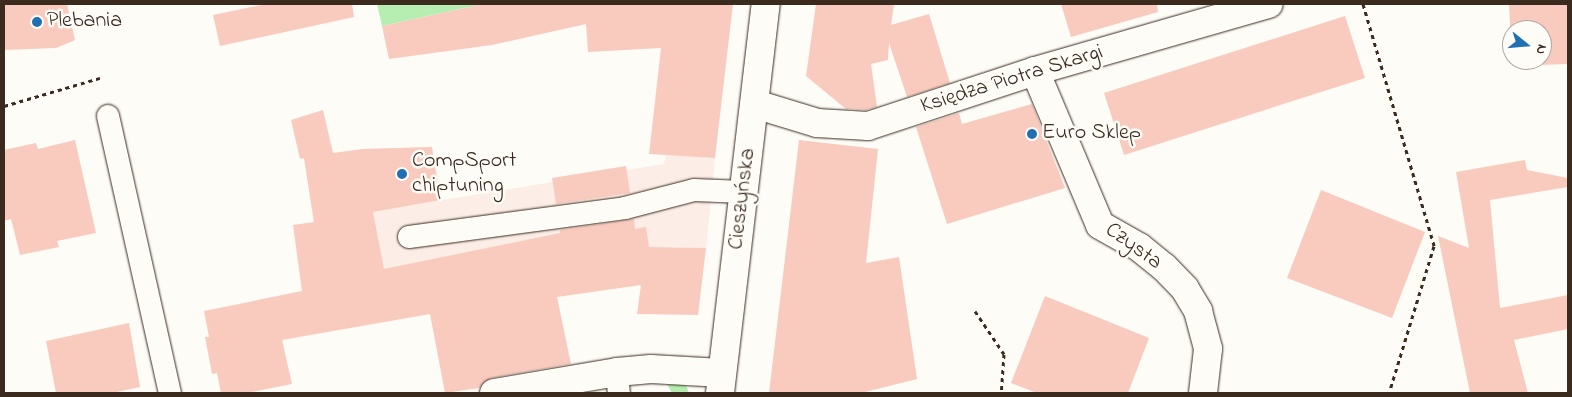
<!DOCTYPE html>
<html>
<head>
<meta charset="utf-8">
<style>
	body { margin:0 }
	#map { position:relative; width:1572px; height:397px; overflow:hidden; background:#fdfcf7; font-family:"Indie Flower",sans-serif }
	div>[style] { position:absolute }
	.built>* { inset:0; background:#fcede6 }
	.green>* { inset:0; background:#b6eeb1 }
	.building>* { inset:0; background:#f9cbbe }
	.path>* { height:3px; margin-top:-1.5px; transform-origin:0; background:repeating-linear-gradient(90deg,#3b2a1e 0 4px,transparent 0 8px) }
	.roads { filter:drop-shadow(0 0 1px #3b2a1e) drop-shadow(0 0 1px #3b2a1e) }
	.service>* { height:22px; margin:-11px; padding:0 11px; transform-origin:11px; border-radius:11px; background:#fdfcf7 }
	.minor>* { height:28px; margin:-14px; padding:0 14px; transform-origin:14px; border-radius:14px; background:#fdfcf7 }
	.tertiary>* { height:28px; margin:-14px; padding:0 14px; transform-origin:14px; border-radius:14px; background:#fdfcf7 }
	.dots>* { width:14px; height:14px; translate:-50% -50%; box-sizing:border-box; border:2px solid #fdfcf7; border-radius:50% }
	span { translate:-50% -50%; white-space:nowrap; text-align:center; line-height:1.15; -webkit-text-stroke:5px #fdfcf7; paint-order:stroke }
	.poi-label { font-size:22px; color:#3b2a1e }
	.left { translate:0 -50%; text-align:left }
	.street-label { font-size:22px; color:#3b2a1e }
	.frame { position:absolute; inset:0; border:5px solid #3b2a1e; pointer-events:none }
	.north { position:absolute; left:1502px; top:20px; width:50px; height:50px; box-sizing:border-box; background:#fdfcf7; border:1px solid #afa8a0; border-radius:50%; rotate:107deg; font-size:14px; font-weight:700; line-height:20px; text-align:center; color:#3b2a1e }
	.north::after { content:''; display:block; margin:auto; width:18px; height:22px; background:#1f6fb2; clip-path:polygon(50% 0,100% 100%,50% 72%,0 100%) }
</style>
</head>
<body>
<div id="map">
	<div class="built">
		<i style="clip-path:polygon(432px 147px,442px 200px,664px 164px,666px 155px,715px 158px,706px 248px,646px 247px,322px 279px,304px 158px,363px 149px)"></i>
	</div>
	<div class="green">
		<i style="clip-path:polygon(377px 4px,483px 4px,382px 26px)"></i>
		<i style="clip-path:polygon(666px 382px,686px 385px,689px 393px,672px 393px)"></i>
	</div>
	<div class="building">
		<i style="clip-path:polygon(4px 4px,67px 4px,75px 40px,56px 48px,4px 50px)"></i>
		<i style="clip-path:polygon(266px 4px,352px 4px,354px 17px,220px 46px,213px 15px)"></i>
		<i style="clip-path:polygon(483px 4px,733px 4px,715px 158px,649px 154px,661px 48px,588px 52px,586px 24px,492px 45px,389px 59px,382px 26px)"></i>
		<i style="clip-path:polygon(816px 4px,894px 4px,891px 25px,929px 14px,950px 83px,907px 97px,889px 43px,888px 60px,871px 64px,877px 107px,866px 110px,846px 109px,806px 76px)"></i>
		<i style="clip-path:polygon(1061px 4px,1157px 4px,1158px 12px,1071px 37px)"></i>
		<i style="clip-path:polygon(evenodd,1509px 4px,1568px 4px,1568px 64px,1512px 66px,1509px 4px,1512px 30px,1542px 30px,1542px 60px,1512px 60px,1512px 30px)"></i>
		<i style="clip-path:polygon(1345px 16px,1365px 78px,1124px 155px,1104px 93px)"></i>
		<i style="clip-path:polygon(1032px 104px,1065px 188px,947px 224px,916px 127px,959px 113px,962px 124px)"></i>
		<i style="clip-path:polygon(323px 110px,333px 153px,363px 149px,432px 147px,440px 200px,373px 212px,384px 269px,560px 233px,560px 230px,634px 219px,635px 229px,646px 227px,649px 247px,706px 248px,698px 315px,637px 314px,641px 285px,557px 297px,571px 364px,491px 378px,479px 388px,445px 393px,430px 314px,282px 340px,292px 384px,246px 393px,221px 393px,217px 373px,212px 374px,205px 337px,209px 337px,204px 311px,302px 291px,293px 225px,314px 222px,304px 158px,300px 159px,291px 120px)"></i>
		<i style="clip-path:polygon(75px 140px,96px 233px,57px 241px,59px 247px,20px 255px,11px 219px,4px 221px,4px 150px,36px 143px,38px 149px)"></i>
		<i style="clip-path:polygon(799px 140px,878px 149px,866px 263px,899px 257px,917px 379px,861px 393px,769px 393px)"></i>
		<i style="clip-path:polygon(1525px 160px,1527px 170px,1568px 178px,1568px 187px,1490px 200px,1500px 308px,1568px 295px,1568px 329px,1514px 340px,1528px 393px,1470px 393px,1438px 236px,1469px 248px,1456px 172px)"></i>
		<i style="clip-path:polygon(626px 166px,630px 193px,556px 204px,552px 178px)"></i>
		<i style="clip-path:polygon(1321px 190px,1425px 232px,1392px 318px,1287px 278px)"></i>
		<i style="clip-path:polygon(1045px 296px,1149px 338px,1128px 393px,1037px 393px,1011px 383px)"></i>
		<i style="clip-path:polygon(129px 323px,140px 387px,112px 393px,56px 393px,46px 341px)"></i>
	</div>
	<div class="path">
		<i style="left:1363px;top:4px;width:252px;rotate:73.6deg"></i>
		<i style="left:1434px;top:246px;width:154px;rotate:107deg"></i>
		<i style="left:4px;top:106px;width:100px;rotate:-16.3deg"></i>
		<i style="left:975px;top:311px;width:52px;rotate:56deg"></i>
		<i style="left:1004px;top:354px;width:39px;rotate:94deg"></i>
	</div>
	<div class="roads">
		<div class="service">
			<i style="left:108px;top:116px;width:284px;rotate:77.4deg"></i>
			<i style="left:409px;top:237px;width:218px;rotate:-7.6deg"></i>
			<i style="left:625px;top:208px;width:71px;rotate:-14.6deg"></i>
			<i style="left:694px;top:190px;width:50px;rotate:2.3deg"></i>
			<i style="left:617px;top:372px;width:21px;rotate:85deg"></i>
		</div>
		<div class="minor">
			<i style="left:1035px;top:71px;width:167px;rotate:67.1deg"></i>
			<i style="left:1100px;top:225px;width:45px;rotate:29.4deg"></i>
			<i style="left:1139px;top:247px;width:32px;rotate:39deg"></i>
			<i style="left:1164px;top:267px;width:30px;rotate:46deg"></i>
			<i style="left:1185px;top:289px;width:26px;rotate:59deg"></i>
			<i style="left:1198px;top:311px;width:39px;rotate:75deg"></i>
			<i style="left:1208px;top:349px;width:44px;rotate:96.5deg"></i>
			<i style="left:755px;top:104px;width:65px;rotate:17deg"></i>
			<i style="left:817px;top:123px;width:51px;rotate:3.4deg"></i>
			<i style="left:868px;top:126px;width:176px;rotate:-18.2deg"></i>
			<i style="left:1035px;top:71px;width:243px;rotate:-16deg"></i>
			<i style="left:494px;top:393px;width:125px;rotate:-9.7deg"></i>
			<i style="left:617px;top:372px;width:34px;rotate:-5deg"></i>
			<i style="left:651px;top:369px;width:71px;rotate:3.2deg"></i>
		</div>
		<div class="tertiary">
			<i style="left:720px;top:393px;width:392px;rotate:-83.3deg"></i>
		</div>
	</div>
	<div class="dots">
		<i style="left:37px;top:22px;background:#1f6fb2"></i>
		<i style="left:1032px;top:134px;background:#1f6fb2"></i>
		<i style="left:402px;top:174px;background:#1f6fb2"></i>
	</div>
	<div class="poi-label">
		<span class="left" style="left:47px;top:22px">Plebania</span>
		<span class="left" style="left:1042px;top:134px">Euro Sklep</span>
		<span class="left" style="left:412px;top:174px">CompSport<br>chiptuning</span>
	</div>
	<div class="street-label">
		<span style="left:1012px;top:80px;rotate:-17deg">Księdza Piotra Skargi</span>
		<span style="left:743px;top:199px;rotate:-83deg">Cieszyńska</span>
		<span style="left:1133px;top:247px;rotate:36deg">Czysta</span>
	</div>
	<div class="frame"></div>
	<div class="north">N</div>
</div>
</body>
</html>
